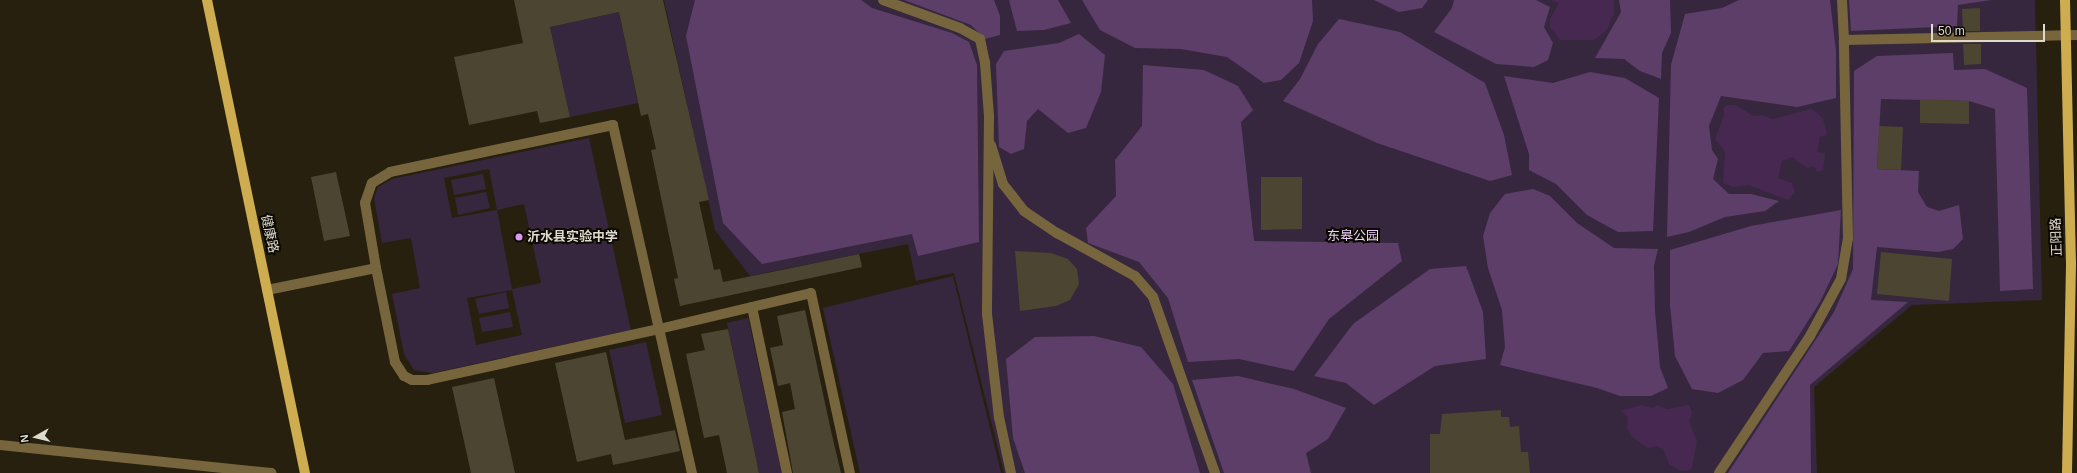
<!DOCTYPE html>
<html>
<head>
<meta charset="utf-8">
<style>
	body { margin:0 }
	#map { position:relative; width:2077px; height:473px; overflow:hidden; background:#27200e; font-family:Arial,"Noto Sans SC",sans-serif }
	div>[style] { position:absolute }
	.green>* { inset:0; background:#37273e }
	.forest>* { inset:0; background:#5c3e69 }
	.water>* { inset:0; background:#462851 }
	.building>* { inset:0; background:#4c4531 }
	.minor>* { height:10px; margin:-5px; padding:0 5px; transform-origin:5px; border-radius:5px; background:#77663d }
	.major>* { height:10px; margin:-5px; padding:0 5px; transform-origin:5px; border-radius:5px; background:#ceac50 }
	.dots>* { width:11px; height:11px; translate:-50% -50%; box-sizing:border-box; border:2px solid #0d0a04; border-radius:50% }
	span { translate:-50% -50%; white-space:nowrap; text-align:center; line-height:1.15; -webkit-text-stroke:4px #0d0a04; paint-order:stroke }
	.street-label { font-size:13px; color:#dedace }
	.park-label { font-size:13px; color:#eccff9 }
	.poi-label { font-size:13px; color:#dedace; font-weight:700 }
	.left { translate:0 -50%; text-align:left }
	.north { position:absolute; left:16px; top:417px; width:40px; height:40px; -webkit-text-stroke:3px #0d0a04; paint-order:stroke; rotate:262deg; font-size:11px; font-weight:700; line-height:16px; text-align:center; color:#dedace }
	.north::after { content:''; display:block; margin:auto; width:14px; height:18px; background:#dedace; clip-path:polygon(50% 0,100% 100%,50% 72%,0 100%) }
	.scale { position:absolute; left:1931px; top:24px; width:114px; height:18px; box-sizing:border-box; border:2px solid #dedace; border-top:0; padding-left:5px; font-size:12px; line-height:14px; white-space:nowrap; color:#dedace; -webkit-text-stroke:3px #0d0a04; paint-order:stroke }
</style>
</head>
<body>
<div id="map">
	<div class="green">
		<i style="clip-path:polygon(664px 0,2035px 0,2042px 300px,1912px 305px,1814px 387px,1817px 473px,1004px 473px,954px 273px,916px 281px,908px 244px,750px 276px,715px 230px)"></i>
		<i style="clip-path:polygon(619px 12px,638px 103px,570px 117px,550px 27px)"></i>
		<i style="clip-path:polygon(evenodd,589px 138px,631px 330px,433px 373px,414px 370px,404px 354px,392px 294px,420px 288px,411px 238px,382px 243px,374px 198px,378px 187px,392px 179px,589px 138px,489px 169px,497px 210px,452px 218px,444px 178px,489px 169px,589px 138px,524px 204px,541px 283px,512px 289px,497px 210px,524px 204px,589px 138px,512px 290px,522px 335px,476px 345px,467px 298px,512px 290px)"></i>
		<i style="clip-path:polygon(483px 174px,486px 189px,454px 195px,451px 180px)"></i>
		<i style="clip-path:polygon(486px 192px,490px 208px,458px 215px,455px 198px)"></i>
		<i style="clip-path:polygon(953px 276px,1001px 473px,860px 473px,823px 308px)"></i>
		<i style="clip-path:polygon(506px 292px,509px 308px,479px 314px,475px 299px)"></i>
		<i style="clip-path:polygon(510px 312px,513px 327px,482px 332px,479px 318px)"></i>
		<i style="clip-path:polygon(748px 318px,782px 473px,759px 473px,727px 323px)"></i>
		<i style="clip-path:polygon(646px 342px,662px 415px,625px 423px,609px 350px)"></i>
	</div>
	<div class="forest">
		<i style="clip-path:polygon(695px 0,861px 0,872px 8px,952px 33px,969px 42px,977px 65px,979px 242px,918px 256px,912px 234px,762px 264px,723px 223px,686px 36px)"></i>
		<i style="clip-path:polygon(904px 0,994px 0,1000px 16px,1000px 35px,985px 39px,971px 25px)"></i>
		<i style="clip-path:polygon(1009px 0,1058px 0,1071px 23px,1044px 30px,1017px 31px)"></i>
		<i style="clip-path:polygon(1082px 0,1312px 0,1313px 21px,1299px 63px,1281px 80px,1264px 83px,1227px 57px,1181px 49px,1135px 48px,1100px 30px)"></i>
		<i style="clip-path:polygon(1374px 0,1428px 0,1422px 8px,1399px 12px)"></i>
		<i style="clip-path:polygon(1454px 0,1536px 0,1550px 7px,1544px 27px,1553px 43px,1548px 60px,1534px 67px,1496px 64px,1434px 32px,1452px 8px)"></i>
		<i style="clip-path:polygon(1619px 0,1670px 0,1671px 33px,1662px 53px,1661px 79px,1640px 71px,1624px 59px,1595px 58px,1621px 12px)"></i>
		<i style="clip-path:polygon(1739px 0,1830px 0,1836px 51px,1836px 98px,1797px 107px,1721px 96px,1709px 126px,1712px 150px,1718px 159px,1713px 179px,1729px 194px,1751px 194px,1779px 201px,1765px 211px,1725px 217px,1689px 232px,1667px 237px,1671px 65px,1685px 14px,1722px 8px)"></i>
		<i style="clip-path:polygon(1849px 0,1991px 0,1958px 5px,1957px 26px,1851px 31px)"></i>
		<i style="clip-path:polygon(1339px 19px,1400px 32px,1485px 83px,1504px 135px,1512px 175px,1490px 181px,1377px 143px,1283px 101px,1300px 79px,1318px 44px)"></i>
		<i style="clip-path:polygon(1079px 34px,1105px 55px,1101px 92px,1086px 128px,1068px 133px,1038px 109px,1027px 121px,1024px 149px,1011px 154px,999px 147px,996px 64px,1004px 51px,1059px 43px)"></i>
		<i style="clip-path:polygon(1953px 53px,1954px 70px,1985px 69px,2027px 88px,2033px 289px,2000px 291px,1995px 109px,1969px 101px,1881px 99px,1877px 169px,1919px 171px,1918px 192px,1927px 207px,1939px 211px,1959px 205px,1963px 239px,1953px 249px,1938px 252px,1877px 247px,1871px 300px,1908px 302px,1810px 385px,1811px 473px,1728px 473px,1834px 312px,1853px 269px,1854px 71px,1877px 56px)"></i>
		<i style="clip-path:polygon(1143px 65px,1204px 70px,1238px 86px,1253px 110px,1241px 122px,1254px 241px,1398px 243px,1402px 261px,1329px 319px,1294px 371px,1239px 359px,1188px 362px,1168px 298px,1139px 262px,1088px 243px,1086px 228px,1116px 196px,1115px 160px,1142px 126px)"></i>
		<i style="clip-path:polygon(1590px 72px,1625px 78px,1659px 98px,1653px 231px,1618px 232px,1587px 215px,1556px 184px,1529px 170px,1529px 154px,1504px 76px,1553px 83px)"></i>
		<i style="clip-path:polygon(1533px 189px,1550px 196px,1577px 223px,1614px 248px,1658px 249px,1654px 266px,1655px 311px,1660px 367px,1668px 388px,1651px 396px,1620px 396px,1597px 388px,1500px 365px,1505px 347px,1502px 310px,1488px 268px,1483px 236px,1490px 213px,1505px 194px)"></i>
		<i style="clip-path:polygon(1841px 210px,1838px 264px,1820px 302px,1789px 351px,1763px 353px,1743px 380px,1718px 393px,1692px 389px,1675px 356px,1670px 305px,1670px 250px,1751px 226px)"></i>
		<i style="clip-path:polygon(1466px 266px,1483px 312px,1486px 359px,1435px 366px,1374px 405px,1346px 383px,1314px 376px,1353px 324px,1430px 269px)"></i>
		<i style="clip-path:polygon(1094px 336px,1141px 347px,1173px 384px,1200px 473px,1025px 473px,1013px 438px,1006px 359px,1035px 337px)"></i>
		<i style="clip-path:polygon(1238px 376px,1294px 389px,1346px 408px,1328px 439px,1306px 453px,1311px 473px,1224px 473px,1192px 380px)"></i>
	</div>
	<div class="water">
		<i style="clip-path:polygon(1551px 0,1614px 0,1614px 14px,1607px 30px,1594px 40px,1560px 40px,1550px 27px,1550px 19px,1559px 3px)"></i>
		<i style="clip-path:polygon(1727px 105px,1736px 105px,1753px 116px,1762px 115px,1773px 119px,1811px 109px,1816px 112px,1823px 119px,1827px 135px,1820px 137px,1817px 152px,1825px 153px,1823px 170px,1817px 172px,1814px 166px,1807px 168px,1792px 157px,1782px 161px,1778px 178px,1792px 183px,1795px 192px,1788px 200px,1749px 185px,1733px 187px,1723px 183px,1725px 152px,1715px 139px,1724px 115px,1723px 108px)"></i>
		<i style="clip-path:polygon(1641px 405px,1653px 408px,1657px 405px,1668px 409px,1689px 405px,1692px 413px,1689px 421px,1697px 442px,1692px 468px,1687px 471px,1679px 470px,1669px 464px,1663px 449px,1656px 446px,1648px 448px,1631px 436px,1627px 429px,1628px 417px,1621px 411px)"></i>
	</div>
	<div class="building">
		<i style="clip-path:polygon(514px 0,663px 0,709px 200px,699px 202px,714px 270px,720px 269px,723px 282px,859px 254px,862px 267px,680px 306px,674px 279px,678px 278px,651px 150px,656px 149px,648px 114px,641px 116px,619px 12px,550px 27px,570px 117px,540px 123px,537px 111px,469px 125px,454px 57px,523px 43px)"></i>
		<i style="clip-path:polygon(1980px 8px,1980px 31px,1963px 31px,1962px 9px)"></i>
		<i style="clip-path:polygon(1963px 44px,1981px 44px,1981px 64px,1964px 65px)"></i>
		<i style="clip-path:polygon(1920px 99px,1969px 101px,1969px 124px,1920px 123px)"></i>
		<i style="clip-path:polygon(1879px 126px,1903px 127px,1901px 170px,1877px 169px)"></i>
		<i style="clip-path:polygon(336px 172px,350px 236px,324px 241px,311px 177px)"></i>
		<i style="clip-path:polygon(1261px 177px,1302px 177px,1302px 229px,1261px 230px)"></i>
		<i style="clip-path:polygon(1015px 251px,1051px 253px,1068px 259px,1077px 269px,1079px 284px,1070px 300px,1056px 306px,1020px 311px)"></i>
		<i style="clip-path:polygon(1881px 252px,1952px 259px,1949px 301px,1877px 294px)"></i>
		<i style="clip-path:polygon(805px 310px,831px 431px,841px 473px,793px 473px,782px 412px,795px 409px,790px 383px,778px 386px,770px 348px,783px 345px,777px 316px)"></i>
		<i style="clip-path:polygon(728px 329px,754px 449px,759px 473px,727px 473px,719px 435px,704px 438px,686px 354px,705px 350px,701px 334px)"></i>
		<i style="clip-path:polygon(606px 352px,625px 440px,675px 430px,680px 451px,613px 465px,611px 454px,577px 462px,555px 363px)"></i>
		<i style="clip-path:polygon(494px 378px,515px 473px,471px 473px,452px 387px)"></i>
		<i style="clip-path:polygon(1501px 410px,1501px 417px,1509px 417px,1510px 427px,1519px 426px,1521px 452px,1528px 452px,1530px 473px,1430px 473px,1430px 434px,1440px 434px,1442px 414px)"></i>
	</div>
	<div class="minor">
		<i style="left:883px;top:0;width:82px;rotate:20deg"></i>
		<i style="left:960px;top:28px;width:23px;rotate:29deg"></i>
		<i style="left:980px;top:39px;width:25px;rotate:78deg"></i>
		<i style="left:985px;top:63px;width:53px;rotate:85.7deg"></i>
		<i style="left:989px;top:116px;width:198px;rotate:90.6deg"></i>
		<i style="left:987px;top:314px;width:104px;rotate:83.4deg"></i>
		<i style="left:999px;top:417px;width:57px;rotate:77.9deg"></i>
		<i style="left:1842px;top:0;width:40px;rotate:87.1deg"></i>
		<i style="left:1844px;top:40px;width:233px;rotate:-1.2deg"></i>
		<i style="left:991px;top:145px;width:41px;rotate:72.9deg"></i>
		<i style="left:1003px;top:184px;width:34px;rotate:52deg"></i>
		<i style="left:1024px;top:211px;width:40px;rotate:34deg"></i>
		<i style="left:1057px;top:233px;width:89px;rotate:28.9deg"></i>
		<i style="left:1135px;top:276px;width:28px;rotate:49deg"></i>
		<i style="left:1153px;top:297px;width:187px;rotate:70.6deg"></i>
		<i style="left:267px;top:290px;width:111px;rotate:-11.4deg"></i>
		<i style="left:376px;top:268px;width:66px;rotate:-99.6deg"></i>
		<i style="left:365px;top:203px;width:21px;rotate:-71deg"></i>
		<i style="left:372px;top:183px;width:21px;rotate:-31deg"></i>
		<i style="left:390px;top:172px;width:228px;rotate:-11.9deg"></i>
		<i style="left:613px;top:125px;width:209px;rotate:77.3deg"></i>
		<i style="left:659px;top:329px;width:237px;rotate:167.6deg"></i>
		<i style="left:428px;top:380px;width:16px;rotate:180deg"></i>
		<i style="left:412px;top:380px;width:9px;rotate:-153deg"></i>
		<i style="left:404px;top:376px;width:17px;rotate:-123deg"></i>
		<i style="left:395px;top:362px;width:96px;rotate:-101.4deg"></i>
		<i style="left:752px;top:307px;width:170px;rotate:78.1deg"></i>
		<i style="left:0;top:445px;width:273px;rotate:5.9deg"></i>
		<i style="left:692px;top:473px;width:148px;rotate:-102.9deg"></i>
		<i style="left:659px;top:329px;width:156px;rotate:-13.3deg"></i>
		<i style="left:811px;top:293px;width:184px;rotate:77.8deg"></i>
		<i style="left:1719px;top:473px;width:164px;rotate:-56.4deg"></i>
		<i style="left:1810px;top:336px;width:65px;rotate:-61.5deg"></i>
		<i style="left:1841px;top:279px;width:42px;rotate:-80.3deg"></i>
		<i style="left:1848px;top:238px;width:198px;rotate:-91.2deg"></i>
	</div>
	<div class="major">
		<i style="left:207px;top:0;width:483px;rotate:78.3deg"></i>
		<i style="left:2065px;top:0;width:264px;rotate:88.7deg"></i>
		<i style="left:2071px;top:264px;width:209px;rotate:91.1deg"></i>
	</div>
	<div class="dots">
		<i style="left:519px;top:237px;background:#db99f5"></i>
	</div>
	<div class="street-label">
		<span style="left:269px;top:234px;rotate:78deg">健康路</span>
		<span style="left:2057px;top:237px;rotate:-92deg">正阳路</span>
	</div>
	<div class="park-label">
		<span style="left:1353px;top:236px">东皋公园</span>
	</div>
	<div class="poi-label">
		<span class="left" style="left:527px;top:237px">沂水县实验中学</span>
	</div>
	<div class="north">N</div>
	<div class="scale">50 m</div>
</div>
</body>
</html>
